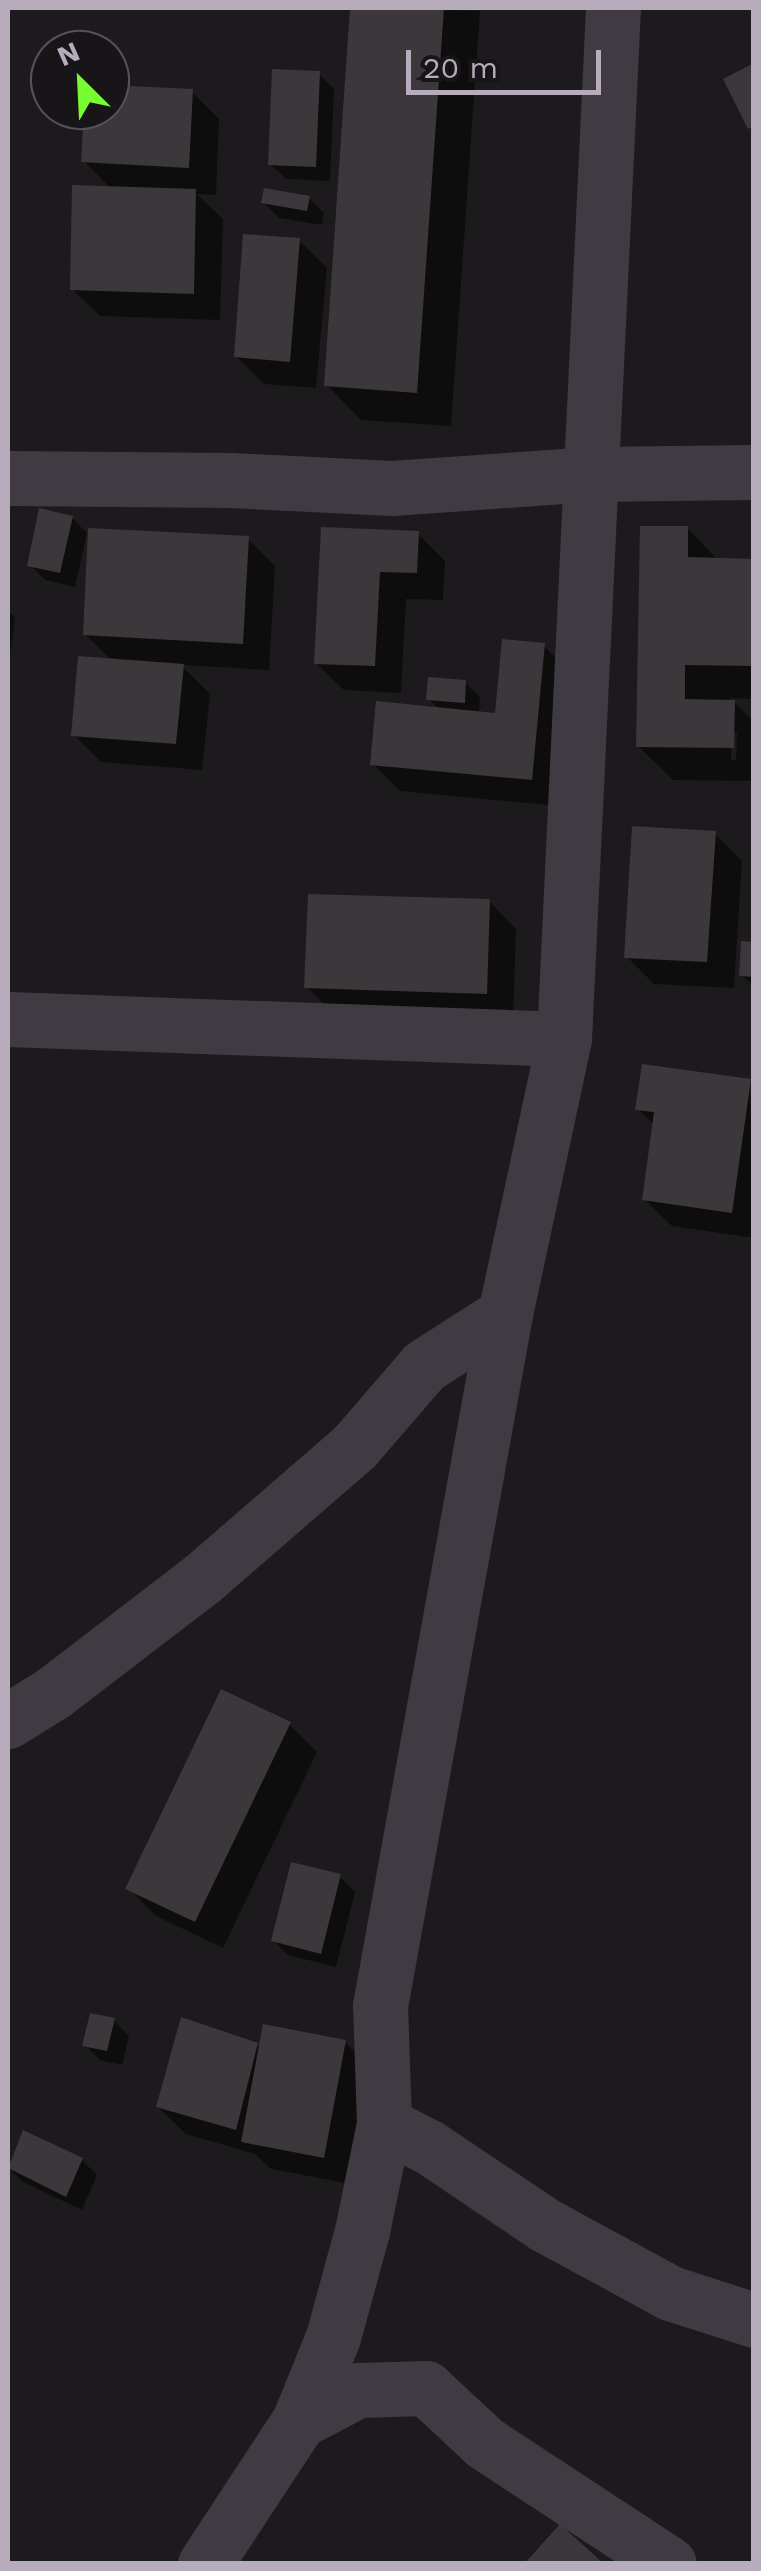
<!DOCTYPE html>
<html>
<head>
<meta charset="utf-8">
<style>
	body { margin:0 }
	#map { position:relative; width:761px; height:2571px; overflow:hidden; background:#1c1a1c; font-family:"Work Sans",sans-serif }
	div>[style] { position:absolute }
	.shadow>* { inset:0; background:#0007 }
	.building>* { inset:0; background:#3b373b }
	.minor>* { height:55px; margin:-27.5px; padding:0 27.5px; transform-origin:27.5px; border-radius:27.5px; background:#403b42 }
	span { translate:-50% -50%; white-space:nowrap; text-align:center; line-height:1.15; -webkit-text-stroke:10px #171517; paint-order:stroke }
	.frame { position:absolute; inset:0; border:10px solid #b7acbc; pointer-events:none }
	.north { position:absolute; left:30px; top:30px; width:100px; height:100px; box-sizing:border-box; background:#171517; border:2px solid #575159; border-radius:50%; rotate:336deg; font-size:28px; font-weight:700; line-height:40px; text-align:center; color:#b7acbc }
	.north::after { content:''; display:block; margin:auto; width:35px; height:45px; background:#77fc32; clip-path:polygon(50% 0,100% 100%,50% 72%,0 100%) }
	.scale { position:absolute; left:406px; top:50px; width:195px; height:45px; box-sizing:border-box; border:5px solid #b7acbc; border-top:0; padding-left:12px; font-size:30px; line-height:35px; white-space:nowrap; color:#b7acbc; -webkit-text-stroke:8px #171517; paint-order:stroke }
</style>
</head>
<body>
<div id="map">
	<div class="shadow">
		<i style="clip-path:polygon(352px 8px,480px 11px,451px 426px,361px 420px,327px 385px)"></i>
		<i style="clip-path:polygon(319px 74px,334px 89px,330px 181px,286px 179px,270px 164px)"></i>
		<i style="clip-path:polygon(110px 87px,192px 92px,219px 119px,216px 195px,197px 194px,223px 219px,220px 320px,100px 316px,72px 289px,111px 189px,84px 161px,87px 110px,110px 110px)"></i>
		<i style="clip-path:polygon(309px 198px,324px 213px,322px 225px,279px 218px,264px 203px)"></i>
		<i style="clip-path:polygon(299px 240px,327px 268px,316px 388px,264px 384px,236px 356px)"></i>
		<i style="clip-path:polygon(72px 518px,87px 533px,75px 587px,45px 580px,30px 565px)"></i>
		<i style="clip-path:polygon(evenodd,687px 528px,719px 561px,754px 561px,754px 699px,730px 698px,754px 722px,754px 781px,673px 780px,638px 746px,687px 528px,732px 733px,737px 733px,736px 760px,731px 760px,732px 733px)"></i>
		<i style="clip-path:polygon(323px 529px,418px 534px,445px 561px,443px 600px,406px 599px,401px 693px,344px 690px,316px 663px)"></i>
		<i style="clip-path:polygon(248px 539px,275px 566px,269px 670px,181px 665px,210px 694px,202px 770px,101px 762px,74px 735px,112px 661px,85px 634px)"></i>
		<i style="clip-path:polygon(8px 610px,15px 618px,8px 670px)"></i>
		<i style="clip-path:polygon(544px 646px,572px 673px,559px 806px,400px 791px,373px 764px,439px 710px,429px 699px,465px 682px,480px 697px,479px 714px,497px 715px)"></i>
		<i style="clip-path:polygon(715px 834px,742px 861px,734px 988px,654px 984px,627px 957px)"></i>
		<i style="clip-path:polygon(489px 901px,516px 929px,513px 1021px,334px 1015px,307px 987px)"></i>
		<i style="clip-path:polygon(754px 944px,754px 987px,742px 975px)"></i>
		<i style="clip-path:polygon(750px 1082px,754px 1238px,672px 1226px,644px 1199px,655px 1125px,638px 1109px)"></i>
		<i style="clip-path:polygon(289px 1724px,317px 1752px,223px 1948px,156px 1916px,128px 1888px)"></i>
		<i style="clip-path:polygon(339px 1876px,355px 1892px,336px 1967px,288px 1955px,273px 1940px)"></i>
		<i style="clip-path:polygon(183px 2020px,261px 2046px,345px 2042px,373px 2070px,351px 2184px,271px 2169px,255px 2154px,186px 2134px,158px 2107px)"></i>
		<i style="clip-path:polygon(114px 2021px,129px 2036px,122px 2065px,100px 2060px,85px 2045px)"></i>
		<i style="clip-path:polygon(24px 2133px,82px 2160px,97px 2175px,82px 2210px,23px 2182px,8px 2167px)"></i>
	</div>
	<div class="building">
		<i style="clip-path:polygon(350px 8px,444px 8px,417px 393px,324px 386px)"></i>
		<i style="clip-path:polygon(754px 63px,754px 126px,748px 129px,723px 79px)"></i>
		<i style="clip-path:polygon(272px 69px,320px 71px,316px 167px,268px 165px)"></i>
		<i style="clip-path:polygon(110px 85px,193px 89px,189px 168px,81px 162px,84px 110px,110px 110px)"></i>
		<i style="clip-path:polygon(72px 185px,196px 189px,194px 294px,70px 290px)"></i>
		<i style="clip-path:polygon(264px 188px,310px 196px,307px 211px,261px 203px)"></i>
		<i style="clip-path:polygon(243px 234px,300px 238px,290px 362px,234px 357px)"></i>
		<i style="clip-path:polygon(39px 508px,73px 516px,60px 573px,27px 566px)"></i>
		<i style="clip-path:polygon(640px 526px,688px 526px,688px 557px,754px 559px,754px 666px,685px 665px,685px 699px,735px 700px,734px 748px,636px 747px)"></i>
		<i style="clip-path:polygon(321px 527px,419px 531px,417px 573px,380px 572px,375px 666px,314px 664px)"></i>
		<i style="clip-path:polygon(88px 528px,249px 536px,243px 644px,83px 635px)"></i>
		<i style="clip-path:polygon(502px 639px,545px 643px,532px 780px,370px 765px,376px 701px,495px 713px)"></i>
		<i style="clip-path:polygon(78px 656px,184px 664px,176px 744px,71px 736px)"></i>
		<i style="clip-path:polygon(428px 677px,466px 680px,465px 703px,426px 700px)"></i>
		<i style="clip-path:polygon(632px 826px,716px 831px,707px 962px,624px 958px)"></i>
		<i style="clip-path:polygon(308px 894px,490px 899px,487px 994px,304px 988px)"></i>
		<i style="clip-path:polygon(741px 941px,754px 942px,754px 977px,739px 976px)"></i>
		<i style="clip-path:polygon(642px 1064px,751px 1079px,732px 1213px,642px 1200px,654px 1112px,635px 1110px)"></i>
		<i style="clip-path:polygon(221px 1689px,291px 1722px,195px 1922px,125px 1889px)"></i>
		<i style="clip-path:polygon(291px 1862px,341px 1874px,321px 1954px,271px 1941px)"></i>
		<i style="clip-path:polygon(90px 2013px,115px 2018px,107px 2051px,82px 2046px)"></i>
		<i style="clip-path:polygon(181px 2017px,258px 2043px,236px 2130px,156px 2107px)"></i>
		<i style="clip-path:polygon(263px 2024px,346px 2040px,324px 2158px,241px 2142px)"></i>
		<i style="clip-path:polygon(23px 2130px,83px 2158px,66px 2197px,8px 2168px)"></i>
		<i style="clip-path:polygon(560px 2524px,604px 2564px,524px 2564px)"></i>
	</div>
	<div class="minor">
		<i style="left:8px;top:478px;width:222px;rotate:0.5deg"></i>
		<i style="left:230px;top:480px;width:162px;rotate:2.8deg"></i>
		<i style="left:392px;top:488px;width:200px;rotate:-4deg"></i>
		<i style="left:592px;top:474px;width:162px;rotate:-0.7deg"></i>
		<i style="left:8px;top:1019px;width:556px;rotate:2.06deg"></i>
		<i style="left:8px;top:1721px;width:53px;rotate:-31.9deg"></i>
		<i style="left:53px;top:1693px;width:190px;rotate:-37.5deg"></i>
		<i style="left:204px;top:1577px;width:200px;rotate:-40.9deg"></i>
		<i style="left:355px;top:1446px;width:106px;rotate:-49.2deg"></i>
		<i style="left:424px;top:1366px;width:96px;rotate:-32.7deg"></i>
		<i style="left:384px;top:2124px;width:51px;rotate:27.1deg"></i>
		<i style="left:429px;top:2147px;width:140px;rotate:33.9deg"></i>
		<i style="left:545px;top:2225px;width:142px;rotate:28.5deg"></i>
		<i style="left:670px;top:2293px;width:88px;rotate:17.8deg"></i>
		<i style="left:299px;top:2421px;width:67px;rotate:-27.7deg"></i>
		<i style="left:358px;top:2390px;width:68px;rotate:-1.7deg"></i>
		<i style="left:426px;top:2388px;width:81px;rotate:43deg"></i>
		<i style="left:485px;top:2443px;width:220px;rotate:33.3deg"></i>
		<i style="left:205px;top:2564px;width:171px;rotate:-56.7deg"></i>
		<i style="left:299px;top:2421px;width:91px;rotate:-68deg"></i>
		<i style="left:333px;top:2337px;width:110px;rotate:-74.7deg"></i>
		<i style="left:362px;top:2231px;width:109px;rotate:-78.4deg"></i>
		<i style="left:384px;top:2124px;width:118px;rotate:-91.9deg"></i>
		<i style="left:380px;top:2006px;width:703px;rotate:-79.76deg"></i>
		<i style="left:505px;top:1314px;width:281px;rotate:-77.9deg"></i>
		<i style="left:564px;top:1039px;width:1032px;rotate:-87.28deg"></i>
	</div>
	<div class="frame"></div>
	<div class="north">N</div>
	<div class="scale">20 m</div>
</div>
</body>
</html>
